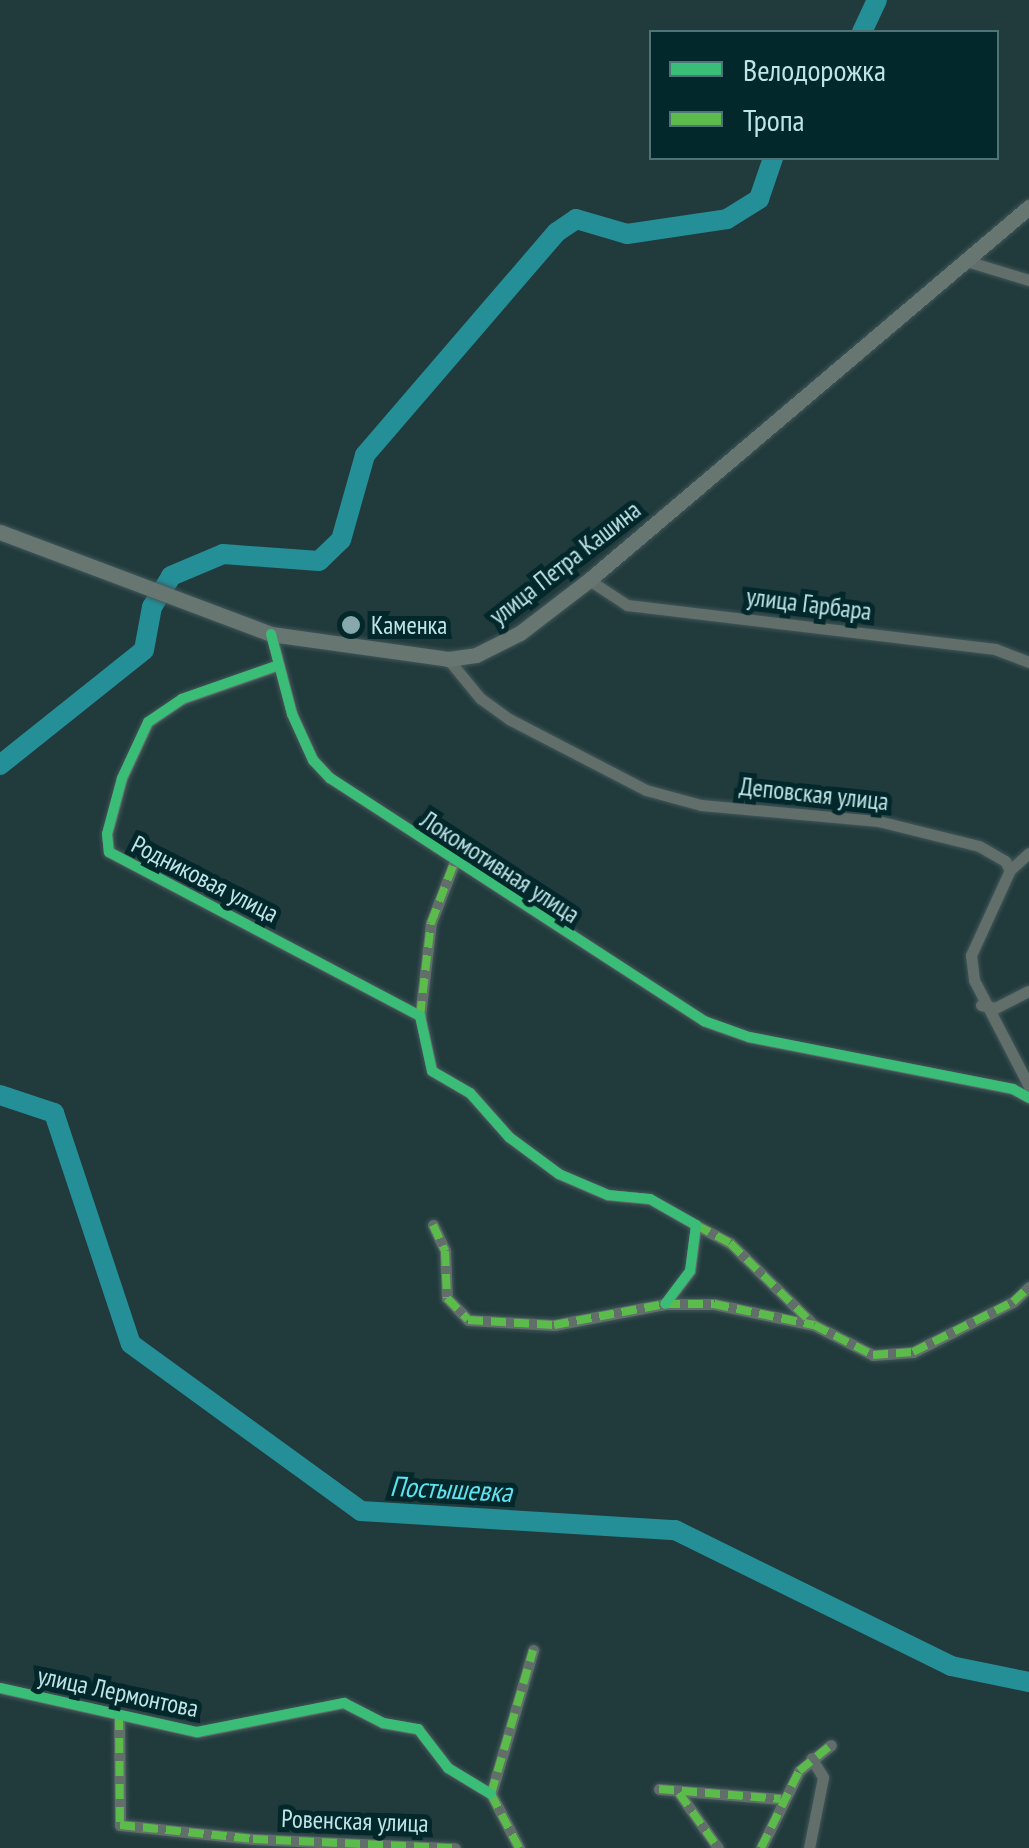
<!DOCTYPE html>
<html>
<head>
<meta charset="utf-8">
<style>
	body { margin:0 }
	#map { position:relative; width:1029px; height:1848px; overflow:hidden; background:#213a3c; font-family:"PT Sans Narrow",sans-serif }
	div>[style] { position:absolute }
	.river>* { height:20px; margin:-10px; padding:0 10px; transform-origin:10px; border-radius:10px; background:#258f98 }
	.roads { filter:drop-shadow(0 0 2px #405759) drop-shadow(0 0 2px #405759) }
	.minor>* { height:11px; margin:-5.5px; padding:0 5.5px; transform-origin:5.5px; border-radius:5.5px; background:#626e6a }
	.major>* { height:15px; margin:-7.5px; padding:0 7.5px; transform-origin:7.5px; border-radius:7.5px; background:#687672 }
	.quiet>* { height:8px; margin-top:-4px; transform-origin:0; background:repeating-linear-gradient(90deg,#5cbc4b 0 15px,transparent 0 23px) }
	.cycleway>* { height:10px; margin:-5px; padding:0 5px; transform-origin:5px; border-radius:5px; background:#3abd76 }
	.dots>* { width:28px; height:28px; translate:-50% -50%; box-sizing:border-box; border:5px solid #03282b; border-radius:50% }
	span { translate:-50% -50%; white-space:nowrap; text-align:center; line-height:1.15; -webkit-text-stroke:10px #03282b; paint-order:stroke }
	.street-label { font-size:25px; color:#bfe5e9 }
	.poi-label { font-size:25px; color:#bfe5e9 }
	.left { translate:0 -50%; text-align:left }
	.water-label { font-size:28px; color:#60e2ef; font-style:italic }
	.legend { position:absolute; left:649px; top:30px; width:350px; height:130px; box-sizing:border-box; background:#03282b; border:2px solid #4e7477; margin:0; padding:12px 18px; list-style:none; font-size:30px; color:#bfe5e9 }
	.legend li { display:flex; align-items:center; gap:20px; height:50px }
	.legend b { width:50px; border:2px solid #4e7477 }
</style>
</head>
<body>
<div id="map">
	<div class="river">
		<i style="left:862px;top:32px;width:35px;rotate:-65deg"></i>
		<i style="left:0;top:765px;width:184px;rotate:-38.6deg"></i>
		<i style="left:144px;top:650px;width:44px;rotate:-79.5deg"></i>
		<i style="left:152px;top:607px;width:36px;rotate:-58deg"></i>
		<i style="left:171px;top:576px;width:56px;rotate:-22.9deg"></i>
		<i style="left:223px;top:554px;width:96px;rotate:4.2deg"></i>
		<i style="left:319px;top:561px;width:30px;rotate:-44deg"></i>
		<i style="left:341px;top:540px;width:88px;rotate:-74.2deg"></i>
		<i style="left:365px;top:455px;width:294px;rotate:-49.3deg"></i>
		<i style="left:557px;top:232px;width:23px;rotate:-34deg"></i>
		<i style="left:576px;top:219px;width:53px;rotate:16.4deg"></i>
		<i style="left:627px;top:234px;width:101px;rotate:-8.5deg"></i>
		<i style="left:727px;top:219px;width:38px;rotate:-32deg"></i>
		<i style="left:759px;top:199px;width:43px;rotate:-71.1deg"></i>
		<i style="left:0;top:1095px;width:57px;rotate:18.4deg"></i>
		<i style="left:54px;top:1113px;width:243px;rotate:71.6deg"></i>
		<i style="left:131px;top:1344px;width:284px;rotate:36deg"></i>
		<i style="left:361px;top:1511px;width:315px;rotate:3.5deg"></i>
		<i style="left:675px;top:1530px;width:308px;rotate:26.2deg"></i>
		<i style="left:951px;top:1666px;width:80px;rotate:11.6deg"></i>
	</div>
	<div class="roads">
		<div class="minor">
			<i style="left:970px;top:262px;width:62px;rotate:17deg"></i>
			<i style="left:589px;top:580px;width:45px;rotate:33.3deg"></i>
			<i style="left:627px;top:605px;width:371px;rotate:6.8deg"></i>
			<i style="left:995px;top:649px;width:36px;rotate:21deg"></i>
			<i style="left:271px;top:634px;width:83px;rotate:75.3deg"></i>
			<i style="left:292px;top:714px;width:51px;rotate:65.5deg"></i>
			<i style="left:313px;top:760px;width:25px;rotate:47deg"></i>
			<i style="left:330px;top:778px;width:446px;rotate:33deg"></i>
			<i style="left:704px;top:1021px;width:48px;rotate:19.6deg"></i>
			<i style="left:749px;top:1037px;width:269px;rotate:11.1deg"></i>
			<i style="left:1013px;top:1089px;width:18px;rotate:29deg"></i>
			<i style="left:448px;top:659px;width:50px;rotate:50.6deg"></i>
			<i style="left:480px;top:698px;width:36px;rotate:36deg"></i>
			<i style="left:509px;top:719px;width:154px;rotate:27.4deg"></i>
			<i style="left:646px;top:790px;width:57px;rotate:15.3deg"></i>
			<i style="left:701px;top:805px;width:178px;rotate:5.2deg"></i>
			<i style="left:878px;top:821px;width:104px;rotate:13.9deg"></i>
			<i style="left:979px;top:846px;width:30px;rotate:30deg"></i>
			<i style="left:1005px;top:861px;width:10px;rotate:61deg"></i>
			<i style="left:1010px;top:870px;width:94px;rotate:114.6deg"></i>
			<i style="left:971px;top:955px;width:25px;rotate:83deg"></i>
			<i style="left:974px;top:980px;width:119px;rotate:62.6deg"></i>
			<i style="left:276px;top:666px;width:100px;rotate:160.7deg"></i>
			<i style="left:182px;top:699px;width:41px;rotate:145.9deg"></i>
			<i style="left:148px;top:722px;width:62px;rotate:114.9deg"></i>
			<i style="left:122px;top:778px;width:58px;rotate:105deg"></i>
			<i style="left:107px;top:834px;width:18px;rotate:84deg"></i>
			<i style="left:109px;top:852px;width:352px;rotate:27.8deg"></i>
			<i style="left:420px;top:1016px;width:56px;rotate:77.7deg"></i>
			<i style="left:432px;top:1071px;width:44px;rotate:30.1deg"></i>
			<i style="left:470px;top:1093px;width:59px;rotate:48.4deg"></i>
			<i style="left:509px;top:1137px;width:62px;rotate:36.5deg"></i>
			<i style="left:559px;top:1174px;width:53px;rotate:23.2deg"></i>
			<i style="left:608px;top:1195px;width:42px;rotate:5.4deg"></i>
			<i style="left:650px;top:1199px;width:53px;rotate:29.5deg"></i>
			<i style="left:696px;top:1225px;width:46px;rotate:97.4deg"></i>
			<i style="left:690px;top:1271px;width:41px;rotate:127.1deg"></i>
			<i style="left:1010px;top:870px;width:25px;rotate:-42deg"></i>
			<i style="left:981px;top:1005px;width:14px;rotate:12deg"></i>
			<i style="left:995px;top:1008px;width:38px;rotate:-27deg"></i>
			<i style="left:420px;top:1016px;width:94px;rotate:-83.3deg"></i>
			<i style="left:431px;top:923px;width:64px;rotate:-69deg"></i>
			<i style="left:433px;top:1225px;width:29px;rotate:65deg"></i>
			<i style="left:445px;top:1251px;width:47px;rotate:87.6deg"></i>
			<i style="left:447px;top:1298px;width:30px;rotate:46deg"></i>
			<i style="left:468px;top:1320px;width:86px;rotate:3.3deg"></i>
			<i style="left:554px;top:1325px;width:113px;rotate:-10.7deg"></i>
			<i style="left:665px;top:1304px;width:49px"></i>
			<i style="left:714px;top:1304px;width:102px;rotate:11.9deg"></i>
			<i style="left:814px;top:1325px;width:66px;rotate:27deg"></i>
			<i style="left:873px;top:1355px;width:40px;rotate:-4.3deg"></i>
			<i style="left:913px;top:1352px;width:112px;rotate:-26.6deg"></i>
			<i style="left:1013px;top:1302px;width:22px;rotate:-43deg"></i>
			<i style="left:696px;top:1225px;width:38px;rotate:28deg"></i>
			<i style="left:730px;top:1243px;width:112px;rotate:44.3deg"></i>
			<i style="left:0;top:1688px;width:202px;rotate:12.6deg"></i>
			<i style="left:197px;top:1732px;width:150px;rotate:-11.2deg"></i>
			<i style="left:344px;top:1703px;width:44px;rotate:27.1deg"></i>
			<i style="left:383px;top:1723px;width:36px;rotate:10deg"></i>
			<i style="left:418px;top:1729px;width:49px;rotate:52.4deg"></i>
			<i style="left:448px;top:1768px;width:50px;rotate:31.2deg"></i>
			<i style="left:119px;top:1715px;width:110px;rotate:89.5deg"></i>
			<i style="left:120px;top:1825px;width:134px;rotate:6deg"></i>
			<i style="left:253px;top:1839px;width:202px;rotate:2.6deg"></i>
			<i style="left:659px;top:1789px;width:122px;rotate:4.7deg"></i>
			<i style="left:679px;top:1793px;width:67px;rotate:54.7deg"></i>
			<i style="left:519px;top:1848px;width:61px;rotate:-117.4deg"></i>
			<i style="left:491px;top:1794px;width:150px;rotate:-73.7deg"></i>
			<i style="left:761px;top:1848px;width:86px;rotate:-63.7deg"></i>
			<i style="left:799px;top:1771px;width:41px;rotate:-39.1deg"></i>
			<i style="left:809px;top:1848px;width:72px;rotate:-78.8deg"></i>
			<i style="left:823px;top:1777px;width:22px;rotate:-122deg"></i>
		</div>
		<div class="major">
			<i style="left:0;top:532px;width:290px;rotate:20.6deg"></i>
			<i style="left:271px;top:634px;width:179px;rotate:8deg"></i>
			<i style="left:448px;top:659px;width:28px;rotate:-8deg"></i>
			<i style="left:476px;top:655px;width:49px;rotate:-26.6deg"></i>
			<i style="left:520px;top:633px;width:87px;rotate:-37.5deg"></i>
			<i style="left:589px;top:580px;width:577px;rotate:-40.29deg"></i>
		</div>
	</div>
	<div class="quiet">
		<i style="left:420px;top:1016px;width:94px;rotate:-83.3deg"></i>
		<i style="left:431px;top:923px;width:64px;rotate:-69deg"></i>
		<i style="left:433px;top:1225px;width:29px;rotate:65deg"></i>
		<i style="left:445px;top:1251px;width:47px;rotate:87.6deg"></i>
		<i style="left:447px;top:1298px;width:30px;rotate:46deg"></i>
		<i style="left:468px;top:1320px;width:86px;rotate:3.3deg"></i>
		<i style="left:554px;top:1325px;width:113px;rotate:-10.7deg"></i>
		<i style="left:665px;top:1304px;width:49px"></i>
		<i style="left:714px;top:1304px;width:102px;rotate:11.9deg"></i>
		<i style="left:814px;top:1325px;width:66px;rotate:27deg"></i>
		<i style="left:873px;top:1355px;width:40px;rotate:-4.3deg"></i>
		<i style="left:913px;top:1352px;width:112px;rotate:-26.6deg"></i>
		<i style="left:1013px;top:1302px;width:22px;rotate:-43deg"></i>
		<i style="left:696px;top:1225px;width:38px;rotate:28deg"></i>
		<i style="left:730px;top:1243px;width:116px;rotate:44.3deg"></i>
		<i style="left:119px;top:1715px;width:110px;rotate:89.5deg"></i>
		<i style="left:120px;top:1825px;width:134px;rotate:6deg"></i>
		<i style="left:253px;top:1839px;width:202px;rotate:2.6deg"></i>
		<i style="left:659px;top:1789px;width:122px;rotate:4.7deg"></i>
		<i style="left:679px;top:1793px;width:67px;rotate:54.7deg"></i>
		<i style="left:519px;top:1848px;width:61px;rotate:-117.4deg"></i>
		<i style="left:491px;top:1794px;width:150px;rotate:-73.7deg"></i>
		<i style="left:761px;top:1848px;width:86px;rotate:-63.7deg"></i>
		<i style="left:799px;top:1771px;width:41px;rotate:-39.1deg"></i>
	</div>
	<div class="cycleway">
		<i style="left:271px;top:634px;width:83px;rotate:75.3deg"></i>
		<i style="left:292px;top:714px;width:51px;rotate:65.5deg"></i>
		<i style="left:313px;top:760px;width:25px;rotate:47deg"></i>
		<i style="left:330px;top:778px;width:446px;rotate:33deg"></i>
		<i style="left:704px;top:1021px;width:48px;rotate:19.6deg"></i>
		<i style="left:749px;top:1037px;width:269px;rotate:11.1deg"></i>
		<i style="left:1013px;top:1089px;width:18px;rotate:29deg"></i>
		<i style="left:276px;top:666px;width:100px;rotate:160.7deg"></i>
		<i style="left:182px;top:699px;width:41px;rotate:145.9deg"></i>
		<i style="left:148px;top:722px;width:62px;rotate:114.9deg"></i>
		<i style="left:122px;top:778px;width:58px;rotate:105deg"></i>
		<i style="left:107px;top:834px;width:18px;rotate:84deg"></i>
		<i style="left:109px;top:852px;width:352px;rotate:27.8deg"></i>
		<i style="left:420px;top:1016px;width:56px;rotate:77.7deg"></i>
		<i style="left:432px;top:1071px;width:44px;rotate:30.1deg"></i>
		<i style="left:470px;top:1093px;width:59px;rotate:48.4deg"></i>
		<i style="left:509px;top:1137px;width:62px;rotate:36.5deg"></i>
		<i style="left:559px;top:1174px;width:53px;rotate:23.2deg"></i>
		<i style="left:608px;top:1195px;width:42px;rotate:5.4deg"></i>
		<i style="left:650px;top:1199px;width:53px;rotate:29.5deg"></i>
		<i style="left:696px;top:1225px;width:46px;rotate:97.4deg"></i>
		<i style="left:690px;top:1271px;width:41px;rotate:127.1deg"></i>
		<i style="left:0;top:1688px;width:202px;rotate:12.6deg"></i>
		<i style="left:197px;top:1732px;width:150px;rotate:-11.2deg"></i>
		<i style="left:344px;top:1703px;width:44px;rotate:27.1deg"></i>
		<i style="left:383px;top:1723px;width:36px;rotate:10deg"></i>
		<i style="left:418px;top:1729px;width:49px;rotate:52.4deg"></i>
		<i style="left:448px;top:1768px;width:50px;rotate:31.2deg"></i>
	</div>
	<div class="dots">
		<i style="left:351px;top:625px;background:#88a9ac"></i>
	</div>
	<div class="street-label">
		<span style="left:565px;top:563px;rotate:-38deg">улица Петра Кашина</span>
		<span style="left:809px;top:604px;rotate:7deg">улица Гарбара</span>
		<span style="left:814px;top:794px;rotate:6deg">Деповская улица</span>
		<span style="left:500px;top:867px;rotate:33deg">Локомотивная улица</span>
		<span style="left:205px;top:879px;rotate:27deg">Родниковая улица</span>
		<span style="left:118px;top:1692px;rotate:12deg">улица Лермонтова</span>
		<span style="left:355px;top:1821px;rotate:2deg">Ровенская улица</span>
	</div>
	<div class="poi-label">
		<span class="left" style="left:371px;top:625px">Каменка</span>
	</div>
	<div class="water-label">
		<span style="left:451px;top:1489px;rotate:3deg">Постышевка</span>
	</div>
	<ul class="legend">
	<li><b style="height:12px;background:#3abd76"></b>Велодорожка</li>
	<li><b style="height:12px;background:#5cbc4b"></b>Тропа</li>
	</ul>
</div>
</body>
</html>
